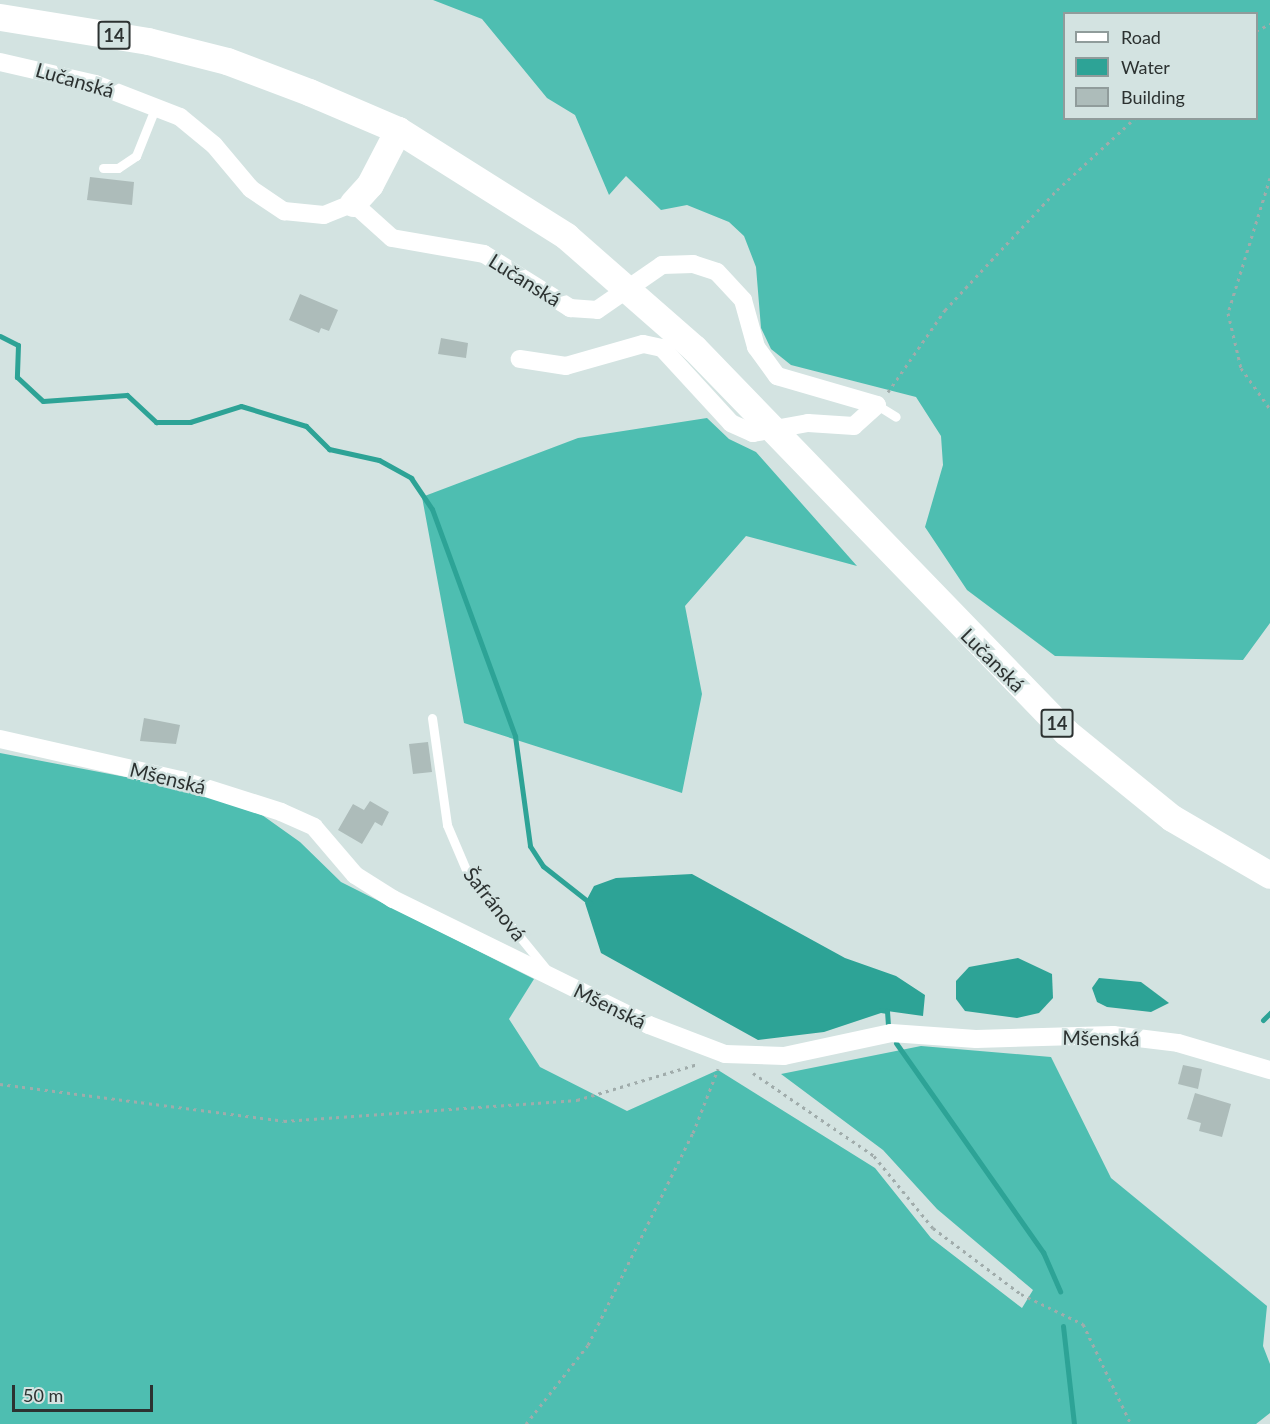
<!DOCTYPE html>
<html>
<head>
<meta charset="utf-8">
<style>
	body { margin:0 }
	#map { position:relative; width:1270px; height:1424px; overflow:hidden; background:#d3e3e1; font-family:Lato,sans-serif }
	div>[style] { position:absolute }
	.forest>* { inset:0; background:#4ebeb1 }
	.water>* { inset:0; background:#2da396 }
	.stream>* { height:5px; margin:-2.5px; padding:0 2.5px; transform-origin:2.5px; border-radius:2.5px; background:#2da396 }
	.building>* { inset:0; background:#adbcba }
	.path>* { height:3px; margin-top:-1.5px; transform-origin:0; background:repeating-linear-gradient(90deg,#a0acab 0 3px,transparent 0 7.5px) }
	.service>* { height:9px; margin:-4.5px; padding:0 4.5px; transform-origin:4.5px; border-radius:4.5px; background:#fff }
	.minor>* { height:18px; margin:-9px; padding:0 9px; transform-origin:9px; border-radius:9px; background:#fff }
	.primary>* { height:27px; margin:-13.5px; padding:0 13.5px; transform-origin:13.5px; border-radius:13.5px; background:#fff }
	span { translate:-50% -50%; white-space:nowrap; text-align:center; line-height:1.15; -webkit-text-stroke:5px #d3e3e1; paint-order:stroke }
	.shield-label span { padding:2px 4px; background:#d3e3e1; border:2px solid; border-radius:4px; -webkit-text-stroke-width:0 }
	.shield-label { font-size:18px; color:#2c3231; font-weight:700 }
	.street-label { font-size:20px; color:#2c3231 }
	.legend { position:absolute; left:1063px; top:12px; width:195px; height:108px; box-sizing:border-box; background:#d3e3e1; border:2px solid #909c9b; margin:0; padding:8px 10px; list-style:none; font-size:18px; color:#2c3231 }
	.legend li { display:flex; align-items:center; gap:12px; height:30px }
	.legend b { width:30px; border:2px solid #909c9b }
	.scale { position:absolute; left:12px; top:1385px; width:141px; height:27px; box-sizing:border-box; border:3px solid #2c3231; border-top:0; padding-left:8px; font-size:18px; line-height:21px; white-space:nowrap; color:#2c3231; -webkit-text-stroke:4px #d3e3e1; paint-order:stroke }
</style>
</head>
<body>
<div id="map">
	<div class="forest">
		<i style="clip-path:polygon(evenodd,433px 0,1270px 0,1270px 623px,1243px 660px,1055px 656px,967px 590px,925px 527px,943px 465px,941px 436px,916px 397px,791px 365px,771px 349px,761px 328px,756px 267px,744px 236px,729px 222px,687px 205px,661px 210px,626px 176px,609px 195px,575px 115px,547px 98px,482px 19px,433px 0,1064px 14px,1256px 14px,1256px 118px,1064px 118px,1064px 14px)"></i>
		<i style="clip-path:polygon(707px 418px,729px 439px,756px 452px,857px 566px,746px 536px,685px 606px,702px 694px,682px 793px,464px 723px,422px 497px,578px 438px)"></i>
		<i style="clip-path:polygon(0 753px,183px 788px,262px 815px,300px 842px,341px 882px,534px 979px,509px 1019px,540px 1067px,627px 1111px,718px 1070px,875px 1168px,931px 1238px,1022px 1308px,1033px 1290px,937px 1209px,883px 1150px,781px 1074px,921px 1046px,1051px 1057px,1111px 1178px,1267px 1306px,1263px 1346px,1270px 1364px,1270px 1413px,1256px 1424px,0 1424px)"></i>
	</div>
	<div class="water">
		<i style="clip-path:polygon(692px 874px,845px 958px,896px 976px,925px 995px,923px 1016px,887px 1011px,824px 1032px,758px 1040px,601px 953px,585px 903px,594px 886px,616px 878px)"></i>
		<i style="clip-path:polygon(1018px 958px,1052px 974px,1053px 998px,1039px 1013px,1017px 1018px,965px 1011px,956px 999px,956px 981px,969px 967px)"></i>
		<i style="clip-path:polygon(1099px 978px,1141px 982px,1169px 1003px,1151px 1012px,1107px 1007px,1097px 1002px,1092px 988px)"></i>
	</div>
	<div class="stream">
		<i style="left:0;top:336px;width:20px;rotate:27deg"></i>
		<i style="left:18px;top:345px;width:32px;rotate:92deg"></i>
		<i style="left:17px;top:377px;width:35px;rotate:43deg"></i>
		<i style="left:43px;top:401px;width:84px;rotate:-4.1deg"></i>
		<i style="left:127px;top:395px;width:40px;rotate:43deg"></i>
		<i style="left:156px;top:422px;width:34px"></i>
		<i style="left:190px;top:422px;width:53px;rotate:-17.4deg"></i>
		<i style="left:241px;top:406px;width:68px;rotate:17.1deg"></i>
		<i style="left:306px;top:426px;width:33px;rotate:45deg"></i>
		<i style="left:329px;top:449px;width:51px;rotate:12.4deg"></i>
		<i style="left:379px;top:460px;width:37px;rotate:29deg"></i>
		<i style="left:411px;top:478px;width:37px;rotate:56deg"></i>
		<i style="left:432px;top:509px;width:242px;rotate:69.9deg"></i>
		<i style="left:515px;top:736px;width:111px;rotate:82.2deg"></i>
		<i style="left:530px;top:846px;width:24px;rotate:57deg"></i>
		<i style="left:543px;top:866px;width:60px;rotate:38.2deg"></i>
		<i style="left:881px;top:1010px;width:6px;rotate:9deg"></i>
		<i style="left:887px;top:1011px;width:14px;rotate:86deg"></i>
		<i style="left:1263px;top:1020px;width:10px;rotate:-45deg"></i>
		<i style="left:896px;top:1043px;width:256px;rotate:54.9deg"></i>
		<i style="left:1043px;top:1252px;width:43px;rotate:66.4deg"></i>
		<i style="left:1063px;top:1326px;width:99px;rotate:83.6deg"></i>
	</div>
	<div class="building">
		<i style="clip-path:polygon(90px 177px,134px 182px,132px 205px,87px 200px)"></i>
		<i style="clip-path:polygon(300px 294px,338px 310px,329px 331px,321px 328px,319px 333px,289px 320px)"></i>
		<i style="clip-path:polygon(441px 338px,468px 343px,466px 358px,438px 354px)"></i>
		<i style="clip-path:polygon(144px 718px,180px 725px,176px 744px,140px 741px)"></i>
		<i style="clip-path:polygon(428px 742px,432px 772px,413px 774px,409px 744px)"></i>
		<i style="clip-path:polygon(370px 801px,389px 812px,382px 826px,375px 822px,362px 844px,338px 830px,353px 804px,364px 810px)"></i>
		<i style="clip-path:polygon(1183px 1065px,1202px 1069px,1198px 1089px,1178px 1084px)"></i>
		<i style="clip-path:polygon(1195px 1093px,1231px 1104px,1222px 1137px,1199px 1131px,1201px 1123px,1187px 1119px)"></i>
	</div>
	<div class="path">
		<i style="left:1256px;top:31px;width:16px;rotate:-27deg"></i>
		<i style="left:1270px;top:178px;width:141px;rotate:107.3deg"></i>
		<i style="left:1228px;top:313px;width:57px;rotate:76.7deg"></i>
		<i style="left:1241px;top:368px;width:50px;rotate:54.7deg"></i>
		<i style="left:888px;top:392px;width:100px;rotate:-55.2deg"></i>
		<i style="left:945px;top:310px;width:164px;rotate:-47deg"></i>
		<i style="left:1057px;top:190px;width:106px;rotate:-42.7deg"></i>
		<i style="left:753px;top:1073px;width:147px;rotate:34.4deg"></i>
		<i style="left:874px;top:1156px;width:93px;rotate:50.7deg"></i>
		<i style="left:933px;top:1228px;width:110px;rotate:36.9deg"></i>
		<i style="left:1021px;top:1294px;width:69px;rotate:25.8deg"></i>
		<i style="left:1083px;top:1324px;width:111px;rotate:64.4deg"></i>
		<i style="left:0;top:1084px;width:286px;rotate:7.4deg"></i>
		<i style="left:284px;top:1121px;width:294px;rotate:-4.1deg"></i>
		<i style="left:577px;top:1100px;width:126px;rotate:-16.6deg"></i>
		<i style="left:526px;top:1424px;width:100px;rotate:-51.9deg"></i>
		<i style="left:588px;top:1345px;width:237px;rotate:-63.7deg"></i>
		<i style="left:693px;top:1133px;width:69px;rotate:-68.7deg"></i>
	</div>
	<div class="service">
		<i style="left:103px;top:168px;width:15px"></i>
		<i style="left:118px;top:168px;width:22px;rotate:-34deg"></i>
		<i style="left:136px;top:156px;width:54px;rotate:-68.2deg"></i>
		<i style="left:877px;top:405px;width:22px;rotate:32deg"></i>
		<i style="left:432px;top:718px;width:108px;rotate:82deg"></i>
		<i style="left:447px;top:825px;width:51px;rotate:66.9deg"></i>
		<i style="left:467px;top:872px;width:127px;rotate:50.8deg"></i>
	</div>
	<div class="minor">
		<i style="left:0;top:62px;width:98px;rotate:13deg"></i>
		<i style="left:95px;top:84px;width:91px;rotate:21.2deg"></i>
		<i style="left:180px;top:117px;width:44px;rotate:39.5deg"></i>
		<i style="left:214px;top:145px;width:57px;rotate:49.9deg"></i>
		<i style="left:251px;top:189px;width:40px;rotate:34deg"></i>
		<i style="left:284px;top:211px;width:40px;rotate:5.7deg"></i>
		<i style="left:324px;top:215px;width:31px;rotate:-22deg"></i>
		<i style="left:353px;top:203px;width:52px;rotate:41.9deg"></i>
		<i style="left:392px;top:238px;width:93px;rotate:9.9deg"></i>
		<i style="left:484px;top:254px;width:102px;rotate:32.1deg"></i>
		<i style="left:570px;top:308px;width:27px;rotate:4deg"></i>
		<i style="left:597px;top:310px;width:79px;rotate:-34.7deg"></i>
		<i style="left:662px;top:265px;width:31px;rotate:-2deg"></i>
		<i style="left:693px;top:264px;width:25px;rotate:18deg"></i>
		<i style="left:717px;top:272px;width:38px;rotate:47deg"></i>
		<i style="left:743px;top:300px;width:49px;rotate:74.5deg"></i>
		<i style="left:756px;top:347px;width:36px;rotate:54deg"></i>
		<i style="left:777px;top:376px;width:104px;rotate:16.2deg"></i>
		<i style="left:877px;top:405px;width:31px;rotate:138deg"></i>
		<i style="left:854px;top:426px;width:46px;rotate:-176.3deg"></i>
		<i style="left:808px;top:423px;width:56px;rotate:169.7deg"></i>
		<i style="left:753px;top:433px;width:24px;rotate:-156deg"></i>
		<i style="left:731px;top:423px;width:102px;rotate:-132.6deg"></i>
		<i style="left:662px;top:348px;width:19px;rotate:-168deg"></i>
		<i style="left:643px;top:344px;width:80px;rotate:164.1deg"></i>
		<i style="left:566px;top:366px;width:47px;rotate:-171.3deg"></i>
		<i style="left:0;top:739px;width:186px;rotate:12.8deg"></i>
		<i style="left:181px;top:780px;width:105px;rotate:17.7deg"></i>
		<i style="left:281px;top:812px;width:36px;rotate:24deg"></i>
		<i style="left:314px;top:827px;width:63px;rotate:49.5deg"></i>
		<i style="left:355px;top:875px;width:45px;rotate:32.3deg"></i>
		<i style="left:393px;top:899px;width:285px;rotate:26.2deg"></i>
		<i style="left:649px;top:1025px;width:81px;rotate:20.9deg"></i>
		<i style="left:725px;top:1054px;width:59px;rotate:1.9deg"></i>
		<i style="left:784px;top:1056px;width:109px;rotate:-12.1deg"></i>
		<i style="left:891px;top:1033px;width:85px;rotate:4deg"></i>
		<i style="left:976px;top:1039px;width:137px;rotate:-1.7deg"></i>
		<i style="left:1113px;top:1035px;width:65px;rotate:7deg"></i>
		<i style="left:1178px;top:1043px;width:96px;rotate:16.4deg"></i>
	</div>
	<div class="primary">
		<i style="left:0;top:17px;width:150px;rotate:9.2deg"></i>
		<i style="left:148px;top:41px;width:81px;rotate:14.2deg"></i>
		<i style="left:227px;top:61px;width:88px;rotate:20.7deg"></i>
		<i style="left:309px;top:92px;width:97px;rotate:23.1deg"></i>
		<i style="left:398px;top:130px;width:199px;rotate:32.2deg"></i>
		<i style="left:566px;top:236px;width:170px;rotate:41.2deg"></i>
		<i style="left:694px;top:348px;width:535px;rotate:45.91deg"></i>
		<i style="left:1066px;top:732px;width:136px;rotate:39.1deg"></i>
		<i style="left:1172px;top:818px;width:113px;rotate:30.2deg"></i>
		<i style="left:353px;top:203px;width:25px;rotate:-48deg"></i>
		<i style="left:370px;top:184px;width:61px;rotate:-62.6deg"></i>
	</div>
	<div class="shield-label">
		<span style="left:114px;top:35px">14</span>
		<span style="left:1057px;top:723px">14</span>
	</div>
	<div class="street-label">
		<span style="left:75px;top:80px;rotate:16deg">Lučanská</span>
		<span style="left:525px;top:280px;rotate:32deg">Lučanská</span>
		<span style="left:993px;top:660px;rotate:45deg">Lučanská</span>
		<span style="left:168px;top:778px;rotate:14deg">Mšenská</span>
		<span style="left:495px;top:904px;rotate:52deg">Šafránová</span>
		<span style="left:610px;top:1006px;rotate:26deg">Mšenská</span>
		<span style="left:1101px;top:1038px;rotate:1deg">Mšenská</span>
	</div>
	<ul class="legend">
	<li><b style="height:8px;background:#fff"></b>Road</li>
	<li><b style="height:16px;background:#2da396"></b>Water</li>
	<li><b style="height:16px;background:#adbcba"></b>Building</li>
	</ul>
	<div class="scale">50 m</div>
</div>
</body>
</html>
